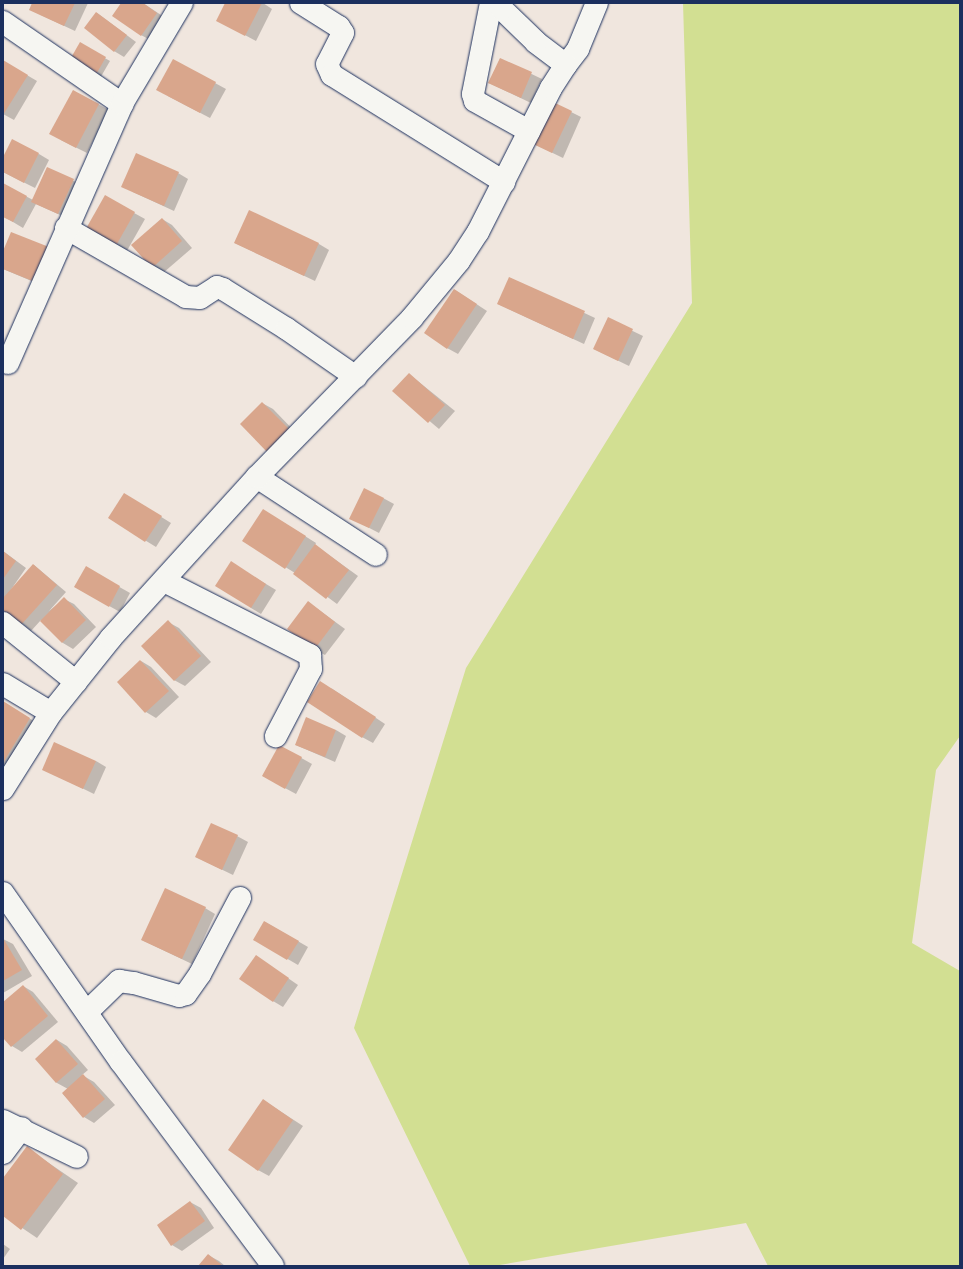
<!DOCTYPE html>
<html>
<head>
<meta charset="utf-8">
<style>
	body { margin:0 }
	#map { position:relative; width:963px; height:1269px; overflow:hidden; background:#f0e6de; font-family:Pangolin,sans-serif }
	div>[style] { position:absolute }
	.green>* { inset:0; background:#d2df92 }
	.shadow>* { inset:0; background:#0003 }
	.building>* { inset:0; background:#d9a68c }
	.roads { filter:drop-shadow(0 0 1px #1b2f5e) drop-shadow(0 0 1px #1b2f5e) }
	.street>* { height:22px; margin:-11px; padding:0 11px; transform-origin:11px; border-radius:11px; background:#f6f6f2 }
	span { translate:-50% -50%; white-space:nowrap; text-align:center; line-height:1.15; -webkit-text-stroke:3px #f6f6f2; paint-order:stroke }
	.frame { position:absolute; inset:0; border:4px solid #1b2f5e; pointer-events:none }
</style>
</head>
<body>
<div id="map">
	<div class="green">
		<i style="clip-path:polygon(683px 3px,960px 3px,960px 736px,936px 770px,912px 943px,960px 971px,960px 1266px,768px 1266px,746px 1223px,494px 1266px,470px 1266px,354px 1028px,466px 668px,692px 303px)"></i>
	</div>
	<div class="shadow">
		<i style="clip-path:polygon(33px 3px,88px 3px,75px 31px,41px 15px)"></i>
		<i style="clip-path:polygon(122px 3px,143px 3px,167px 19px,152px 41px,141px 35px)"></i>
		<i style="clip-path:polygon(226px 3px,263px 3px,272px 9px,256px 41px,228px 26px)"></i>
		<i style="clip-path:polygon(97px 13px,136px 42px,124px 57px,114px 51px)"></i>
		<i style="clip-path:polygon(80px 44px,110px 61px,99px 80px)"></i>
		<i style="clip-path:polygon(500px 59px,542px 79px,531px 103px,489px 83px)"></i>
		<i style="clip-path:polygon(3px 61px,37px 81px,14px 120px,3px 114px)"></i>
		<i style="clip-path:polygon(215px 83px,226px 89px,210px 118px,168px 96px)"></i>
		<i style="clip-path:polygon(73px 91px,109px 110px,87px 153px,61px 140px)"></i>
		<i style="clip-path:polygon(571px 112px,581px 117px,563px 158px,532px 143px)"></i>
		<i style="clip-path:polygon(39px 154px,49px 160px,35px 188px,3px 172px,3px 159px)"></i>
		<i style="clip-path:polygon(47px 168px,84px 186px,69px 219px,36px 204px,23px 228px,3px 216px,3px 184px,33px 200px)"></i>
		<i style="clip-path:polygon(178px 173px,188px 179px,174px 211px,133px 192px)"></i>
		<i style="clip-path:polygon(105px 197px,145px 219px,124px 256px,85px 233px)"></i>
		<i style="clip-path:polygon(162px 219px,172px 225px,192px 248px,163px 273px,152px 267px)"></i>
		<i style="clip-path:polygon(235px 243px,319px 244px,329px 250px,315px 281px)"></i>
		<i style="clip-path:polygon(3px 254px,46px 287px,3px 269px)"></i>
		<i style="clip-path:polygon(510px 278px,595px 318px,584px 344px,498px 304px)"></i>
		<i style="clip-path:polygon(455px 290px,487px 311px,458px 354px,447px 348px)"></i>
		<i style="clip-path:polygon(608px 319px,643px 336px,629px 366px,594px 349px)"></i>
		<i style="clip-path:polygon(409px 374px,455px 411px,439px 429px,394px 391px)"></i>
		<i style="clip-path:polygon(262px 403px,273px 409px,301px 438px,269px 452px)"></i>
		<i style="clip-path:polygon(383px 498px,394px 504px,379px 533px,350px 518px)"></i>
		<i style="clip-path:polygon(134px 500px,171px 523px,156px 547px,109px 518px)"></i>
		<i style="clip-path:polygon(273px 516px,316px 543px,315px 545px,358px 576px,337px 604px,295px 573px,243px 541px)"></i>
		<i style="clip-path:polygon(3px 551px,26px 568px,10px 591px,34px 565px,66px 592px,49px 611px,64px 599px,74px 604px,96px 627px,73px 649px,63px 643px,41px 620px,31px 631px,3px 608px)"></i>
		<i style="clip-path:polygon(86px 568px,130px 593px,120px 612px,75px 587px)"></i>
		<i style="clip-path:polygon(241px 569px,276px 590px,261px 614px,251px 608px)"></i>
		<i style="clip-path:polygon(308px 602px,345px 629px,325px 655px,314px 649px)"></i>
		<i style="clip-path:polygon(168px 622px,179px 628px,211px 662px,185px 686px,174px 680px)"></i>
		<i style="clip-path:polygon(141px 661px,151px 667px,179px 697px,156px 718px,146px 712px)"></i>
		<i style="clip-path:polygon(331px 688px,385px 724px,373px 743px,362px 737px)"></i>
		<i style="clip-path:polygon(3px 702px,40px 725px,12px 770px,3px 765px)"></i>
		<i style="clip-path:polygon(336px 730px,346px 736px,335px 762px,296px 745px)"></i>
		<i style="clip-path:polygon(280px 746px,312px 764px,296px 794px,263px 776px)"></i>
		<i style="clip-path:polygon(96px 761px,106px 767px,94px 794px,43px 769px)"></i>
		<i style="clip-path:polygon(237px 836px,248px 842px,233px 875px,196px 857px)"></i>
		<i style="clip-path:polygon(205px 908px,215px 914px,192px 964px,142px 940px)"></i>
		<i style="clip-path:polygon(265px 922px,308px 947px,298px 965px,255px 940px)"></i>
		<i style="clip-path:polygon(3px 939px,13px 944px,32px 976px,3px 993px)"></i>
		<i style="clip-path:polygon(266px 963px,298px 985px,283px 1007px,273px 1001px)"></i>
		<i style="clip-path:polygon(23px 986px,33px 992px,58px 1022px,22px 1052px,12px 1046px,3px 1036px,3px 1003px)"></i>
		<i style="clip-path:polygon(57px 1040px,67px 1046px,88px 1070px,82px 1075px,94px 1082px,115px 1105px,94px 1123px,84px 1117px,63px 1094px,68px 1089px,57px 1083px,36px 1059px)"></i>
		<i style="clip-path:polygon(263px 1100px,303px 1126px,269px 1176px,258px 1170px)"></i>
		<i style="clip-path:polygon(27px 1148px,78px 1183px,37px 1238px,3px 1215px,3px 1180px)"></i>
		<i style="clip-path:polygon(190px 1202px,201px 1208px,214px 1228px,182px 1251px,172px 1245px)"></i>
		<i style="clip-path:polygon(3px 1244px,10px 1249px,3px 1259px)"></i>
		<i style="clip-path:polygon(208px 1255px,219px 1261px,225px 1266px,199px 1266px)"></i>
	</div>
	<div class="building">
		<i style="clip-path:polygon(32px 3px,75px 3px,64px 26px,29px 10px)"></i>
		<i style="clip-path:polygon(121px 3px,143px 3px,157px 13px,141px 36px,112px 16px)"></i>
		<i style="clip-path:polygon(225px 3px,262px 3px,245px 36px,216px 21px)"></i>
		<i style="clip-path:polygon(96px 12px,127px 35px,114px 52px,84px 28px)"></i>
		<i style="clip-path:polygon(80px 42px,106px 57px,94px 78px,68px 63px)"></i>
		<i style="clip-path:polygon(500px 58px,532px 72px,521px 98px,488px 83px)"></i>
		<i style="clip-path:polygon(173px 59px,216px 82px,200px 113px,156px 90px)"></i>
		<i style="clip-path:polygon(3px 60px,28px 75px,3px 115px)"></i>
		<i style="clip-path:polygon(73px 90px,99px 104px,76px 148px,49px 134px)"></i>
		<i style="clip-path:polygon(551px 101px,572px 111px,552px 153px,531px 143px)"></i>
		<i style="clip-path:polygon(12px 139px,39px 153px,24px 183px,3px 172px,3px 157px)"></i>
		<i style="clip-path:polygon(136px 153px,179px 172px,164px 206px,121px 187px)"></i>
		<i style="clip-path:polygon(47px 167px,74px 179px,58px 214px,31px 202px)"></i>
		<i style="clip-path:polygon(3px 183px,27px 196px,13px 222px,3px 217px)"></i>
		<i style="clip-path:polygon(105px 195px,135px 212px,113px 251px,83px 234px)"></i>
		<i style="clip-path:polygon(249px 210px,319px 243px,304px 276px,234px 243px)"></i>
		<i style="clip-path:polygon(162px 218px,182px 241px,152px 268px,131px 245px)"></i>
		<i style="clip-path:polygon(11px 232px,49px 247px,35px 282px,3px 269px,3px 251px)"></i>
		<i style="clip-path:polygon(509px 277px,585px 311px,573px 339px,497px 304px)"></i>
		<i style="clip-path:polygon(454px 289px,477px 304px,447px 349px,424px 333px)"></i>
		<i style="clip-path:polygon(608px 317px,633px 329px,618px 361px,593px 349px)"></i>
		<i style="clip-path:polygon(409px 373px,445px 405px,428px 423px,392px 391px)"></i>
		<i style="clip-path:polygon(262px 402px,291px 431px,268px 453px,240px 424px)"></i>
		<i style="clip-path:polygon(364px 488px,384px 498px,369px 528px,349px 519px)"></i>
		<i style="clip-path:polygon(124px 493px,162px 516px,145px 542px,108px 518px)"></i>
		<i style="clip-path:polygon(263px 509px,306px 536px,285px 569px,242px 541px)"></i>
		<i style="clip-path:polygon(315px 544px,349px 570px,326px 599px,293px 574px)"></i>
		<i style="clip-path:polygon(3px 551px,16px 561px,3px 579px)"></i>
		<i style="clip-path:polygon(231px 561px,266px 584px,251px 608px,215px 586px)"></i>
		<i style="clip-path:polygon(33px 564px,57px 585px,20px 626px,3px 610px,3px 598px)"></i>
		<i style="clip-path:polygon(86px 566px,120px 586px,109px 607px,74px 587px)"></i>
		<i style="clip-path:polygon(64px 597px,86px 620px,62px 643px,40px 621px)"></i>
		<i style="clip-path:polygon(308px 601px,335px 622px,314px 650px,287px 629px)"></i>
		<i style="clip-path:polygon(168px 620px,201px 656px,174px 681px,141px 646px)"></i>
		<i style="clip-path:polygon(140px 660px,169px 691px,145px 713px,117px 682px)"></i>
		<i style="clip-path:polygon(320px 681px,376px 717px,362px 738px,307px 702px)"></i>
		<i style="clip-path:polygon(3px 701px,30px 718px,3px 763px)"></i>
		<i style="clip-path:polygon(306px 717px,336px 730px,325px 757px,295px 745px)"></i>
		<i style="clip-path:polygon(54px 742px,96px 761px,83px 789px,42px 770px)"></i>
		<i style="clip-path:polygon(279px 745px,302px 757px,285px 789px,262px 776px)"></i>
		<i style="clip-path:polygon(211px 823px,238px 835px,222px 870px,195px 857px)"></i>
		<i style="clip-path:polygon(165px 888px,206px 907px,182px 959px,141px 940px)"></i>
		<i style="clip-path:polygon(264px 921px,299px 941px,287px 960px,253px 940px)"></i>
		<i style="clip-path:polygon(3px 938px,22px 970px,3px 981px)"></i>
		<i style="clip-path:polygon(256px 955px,289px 978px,273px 1002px,239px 979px)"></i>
		<i style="clip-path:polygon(23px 985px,48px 1016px,11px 1047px,3px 1038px,3px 1002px)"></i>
		<i style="clip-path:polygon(56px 1039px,78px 1064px,56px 1083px,35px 1059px)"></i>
		<i style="clip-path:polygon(83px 1074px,105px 1099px,83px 1118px,62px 1093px)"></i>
		<i style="clip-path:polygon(263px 1099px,293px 1120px,258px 1171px,228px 1150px)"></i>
		<i style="clip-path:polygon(27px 1146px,63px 1174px,21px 1230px,3px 1216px,3px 1178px)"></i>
		<i style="clip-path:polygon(190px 1201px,205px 1221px,171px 1246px,157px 1225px)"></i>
		<i style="clip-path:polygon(208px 1254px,223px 1266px,198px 1266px)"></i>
	</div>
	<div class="roads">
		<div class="street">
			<i style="left:301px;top:3px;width:45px;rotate:32.3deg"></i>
			<i style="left:339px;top:27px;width:7px;rotate:56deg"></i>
			<i style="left:343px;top:33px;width:35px;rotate:117deg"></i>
			<i style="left:327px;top:64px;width:12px;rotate:66deg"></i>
			<i style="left:332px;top:75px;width:203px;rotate:31.9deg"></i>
			<i style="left:491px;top:3px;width:93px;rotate:101.2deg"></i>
			<i style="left:473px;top:94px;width:7px;rotate:74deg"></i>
			<i style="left:475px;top:101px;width:62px;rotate:29.1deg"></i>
			<i style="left:3px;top:22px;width:145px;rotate:34.6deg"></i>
			<i style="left:566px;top:65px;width:20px;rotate:-53deg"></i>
			<i style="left:578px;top:49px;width:50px;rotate:-67.6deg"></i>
			<i style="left:66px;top:228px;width:138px;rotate:29.9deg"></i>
			<i style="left:186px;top:297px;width:14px;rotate:4deg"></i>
			<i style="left:200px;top:298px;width:20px;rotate:-33deg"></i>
			<i style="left:217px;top:287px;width:6px;rotate:18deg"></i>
			<i style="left:223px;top:289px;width:75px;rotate:32deg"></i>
			<i style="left:287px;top:329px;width:84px;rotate:34.8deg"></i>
			<i style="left:8px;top:363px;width:283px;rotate:-66.2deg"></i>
			<i style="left:122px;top:104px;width:117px;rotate:-59.3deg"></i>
			<i style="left:257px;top:477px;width:142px;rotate:33.2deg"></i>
			<i style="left:164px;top:581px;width:164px;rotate:26.9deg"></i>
			<i style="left:310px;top:655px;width:14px;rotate:86deg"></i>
			<i style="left:311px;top:669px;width:76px;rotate:117.6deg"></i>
			<i style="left:3px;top:623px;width:94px;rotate:38.9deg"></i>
			<i style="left:3px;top:684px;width:56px;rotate:31.1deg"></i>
			<i style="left:3px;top:789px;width:90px;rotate:-57.7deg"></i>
			<i style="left:51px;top:713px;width:96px;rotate:-51.3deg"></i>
			<i style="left:111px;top:638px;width:217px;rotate:-47.8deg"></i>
			<i style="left:257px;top:477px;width:222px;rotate:-45.7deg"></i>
			<i style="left:412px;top:318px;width:74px;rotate:-50.5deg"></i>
			<i style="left:459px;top:261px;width:35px;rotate:-57deg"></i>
			<i style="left:478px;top:232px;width:161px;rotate:-63.1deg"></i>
			<i style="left:551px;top:88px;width:27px;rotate:-57deg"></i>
			<i style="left:566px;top:65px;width:38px;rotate:-143deg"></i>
			<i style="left:536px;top:42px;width:47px;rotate:-135.9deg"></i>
			<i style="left:502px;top:9px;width:7px;rotate:-117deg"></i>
			<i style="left:3px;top:893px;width:206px;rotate:55.1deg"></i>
			<i style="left:121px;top:1062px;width:254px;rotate:53.3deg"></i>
			<i style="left:87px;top:1012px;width:45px;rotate:-44.1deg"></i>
			<i style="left:119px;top:981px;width:15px;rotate:8deg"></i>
			<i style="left:134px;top:983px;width:47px;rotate:16.1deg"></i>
			<i style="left:179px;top:996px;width:7px;rotate:-16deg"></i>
			<i style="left:186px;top:994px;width:24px;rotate:-55deg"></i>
			<i style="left:200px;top:974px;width:86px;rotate:-62.2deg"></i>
			<i style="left:3px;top:1121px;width:82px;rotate:25.9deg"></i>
			<i style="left:3px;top:1153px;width:31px;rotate:-53deg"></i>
		</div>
	</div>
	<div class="frame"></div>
</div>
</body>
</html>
